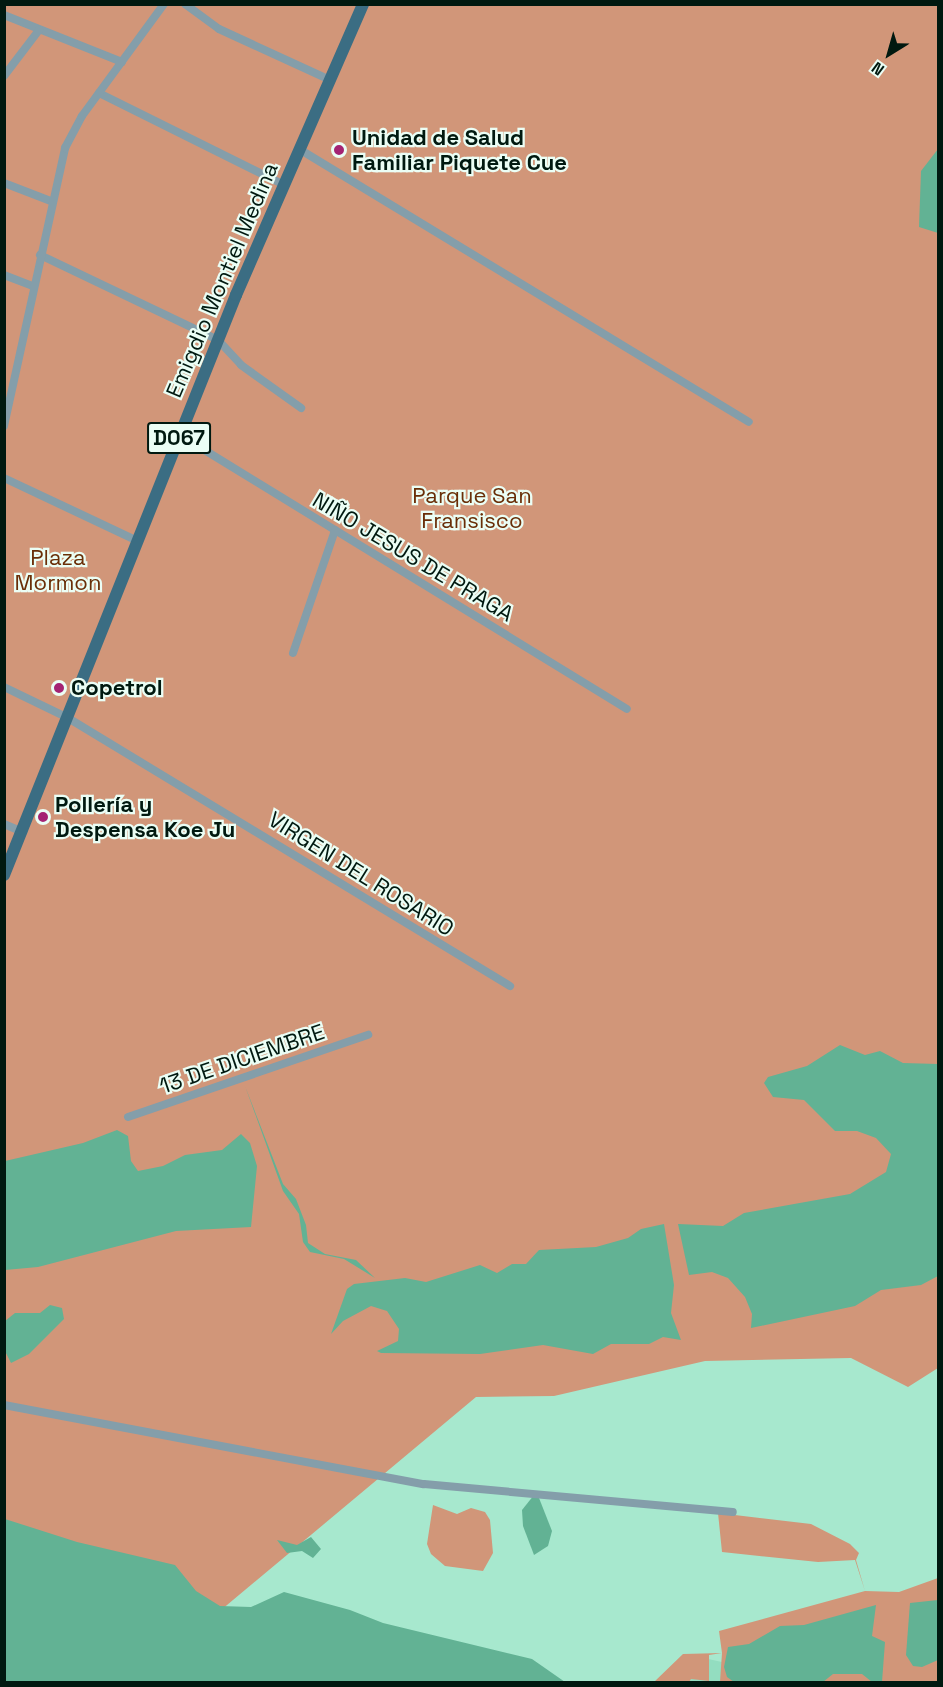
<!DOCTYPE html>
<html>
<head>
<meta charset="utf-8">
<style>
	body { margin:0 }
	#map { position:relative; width:943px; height:1687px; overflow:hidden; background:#a7e8ce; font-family:"Space Grotesk",sans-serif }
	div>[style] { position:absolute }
	.built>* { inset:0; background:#93ddc0 }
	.green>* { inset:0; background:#d19679 }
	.water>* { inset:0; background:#62b294 }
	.minor>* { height:8px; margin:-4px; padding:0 4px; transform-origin:4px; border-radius:4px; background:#849eaa }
	.primary>* { height:12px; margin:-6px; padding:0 6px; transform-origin:6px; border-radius:6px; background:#3b6d83 }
	.dots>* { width:16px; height:16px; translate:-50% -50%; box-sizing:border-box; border:3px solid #ebfef5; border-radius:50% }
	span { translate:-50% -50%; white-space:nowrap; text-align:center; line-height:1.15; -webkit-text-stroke:4.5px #ebfef5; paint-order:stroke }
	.shield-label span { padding:2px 4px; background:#ebfef5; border:2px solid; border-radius:4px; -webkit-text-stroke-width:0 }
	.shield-label { font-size:21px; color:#001910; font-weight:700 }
	.poi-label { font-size:22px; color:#001910; font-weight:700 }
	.left { translate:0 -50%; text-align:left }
	.street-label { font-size:22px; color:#001910 }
	.park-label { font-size:22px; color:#692e07 }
	.frame { position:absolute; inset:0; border:6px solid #001910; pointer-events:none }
	.north { position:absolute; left:859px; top:24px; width:60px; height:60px; -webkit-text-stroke:4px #ebfef5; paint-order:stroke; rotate:217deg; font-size:16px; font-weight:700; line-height:24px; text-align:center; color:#001910 }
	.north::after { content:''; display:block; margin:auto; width:21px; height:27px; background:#001910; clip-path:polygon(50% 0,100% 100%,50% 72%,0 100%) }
</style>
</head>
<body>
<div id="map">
	<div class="built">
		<i style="clip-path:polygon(690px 1655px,813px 1682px,684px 1682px)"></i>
	</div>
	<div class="green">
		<i style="clip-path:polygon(4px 5px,938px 5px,938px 1368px,908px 1387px,851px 1358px,705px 1361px,554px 1396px,476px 1397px,135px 1682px,5px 1634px)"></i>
		<i style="clip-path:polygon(433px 1505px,457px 1514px,471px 1508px,485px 1512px,490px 1520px,493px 1553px,483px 1571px,445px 1566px,431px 1554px,427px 1544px)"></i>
		<i style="clip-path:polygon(718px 1513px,811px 1524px,850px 1544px,859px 1553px,856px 1560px,865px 1591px,899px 1592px,938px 1578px,938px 1682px,720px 1682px,722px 1653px,709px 1655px,709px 1681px,691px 1679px,689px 1682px,654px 1682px,683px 1654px,722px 1653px,719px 1631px,865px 1591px,855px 1560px,818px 1562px,722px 1552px)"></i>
	</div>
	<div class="water">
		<i style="clip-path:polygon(938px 149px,938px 233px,919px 227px,921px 171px)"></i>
		<i style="clip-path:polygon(840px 1045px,865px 1055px,880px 1051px,903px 1063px,938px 1064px,938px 1276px,921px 1285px,881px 1290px,855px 1306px,751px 1328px,752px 1314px,745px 1297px,728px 1278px,712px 1272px,689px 1275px,678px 1224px,723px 1226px,744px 1213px,850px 1194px,886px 1172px,891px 1154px,876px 1138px,857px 1131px,835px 1131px,804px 1100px,773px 1097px,764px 1083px,768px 1077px,807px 1066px)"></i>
		<i style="clip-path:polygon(245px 1086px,283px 1184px,296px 1199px,306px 1225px,308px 1243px,325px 1254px,356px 1260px,375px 1278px,344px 1259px,310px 1252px,303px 1242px,299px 1214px,283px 1191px)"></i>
		<i style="clip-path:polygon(117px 1130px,128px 1136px,131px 1161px,138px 1171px,163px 1166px,185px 1155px,222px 1150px,241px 1134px,250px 1143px,257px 1166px,251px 1227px,176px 1231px,38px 1267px,5px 1270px,5px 1161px,83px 1143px)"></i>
		<i style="clip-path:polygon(664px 1224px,674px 1285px,671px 1313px,681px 1340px,663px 1337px,649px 1344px,611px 1344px,593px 1354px,543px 1345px,480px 1354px,381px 1353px,377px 1351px,398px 1341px,399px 1329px,387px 1311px,371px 1306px,343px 1321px,331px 1334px,347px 1289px,354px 1284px,405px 1278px,426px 1282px,480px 1265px,497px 1273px,512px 1264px,526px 1264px,539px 1250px,596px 1247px,628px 1238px,641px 1229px)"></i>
		<i style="clip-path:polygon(50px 1305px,62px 1308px,64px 1319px,29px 1354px,11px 1363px,5px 1351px,5px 1321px,15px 1313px,40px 1313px)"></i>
		<i style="clip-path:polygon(534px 1495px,539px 1498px,552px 1531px,548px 1546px,534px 1555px,523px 1526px,522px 1510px)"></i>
		<i style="clip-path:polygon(5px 1519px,77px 1542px,175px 1565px,196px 1591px,220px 1606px,251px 1607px,284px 1592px,350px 1610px,383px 1623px,532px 1659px,565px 1682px,5px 1682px)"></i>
		<i style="clip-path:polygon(311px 1537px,321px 1549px,313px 1558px,302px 1551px,287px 1553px,277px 1540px,297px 1545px)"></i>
		<i style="clip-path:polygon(938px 1600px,938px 1660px,922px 1667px,913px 1666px,906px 1655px,910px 1603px)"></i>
		<i style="clip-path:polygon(876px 1605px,872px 1636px,885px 1642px,882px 1682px,872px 1682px,862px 1674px,833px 1674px,823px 1682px,734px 1682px,727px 1677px,724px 1667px,728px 1647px,749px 1644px,780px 1626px,804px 1625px)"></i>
	</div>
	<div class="minor">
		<i style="left:185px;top:4px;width:42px;rotate:36.3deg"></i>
		<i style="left:219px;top:29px;width:122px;rotate:24.7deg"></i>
		<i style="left:4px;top:15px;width:127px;rotate:21.7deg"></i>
		<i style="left:4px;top:76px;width:58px;rotate:-52.7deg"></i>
		<i style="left:99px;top:93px;width:207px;rotate:26.4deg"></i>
		<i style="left:299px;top:149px;width:526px;rotate:31.24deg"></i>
		<i style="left:4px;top:183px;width:50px;rotate:21deg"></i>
		<i style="left:40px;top:255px;width:197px;rotate:25.5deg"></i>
		<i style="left:218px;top:340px;width:34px;rotate:47deg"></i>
		<i style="left:241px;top:365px;width:74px;rotate:35.6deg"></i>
		<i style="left:4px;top:275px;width:31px;rotate:21deg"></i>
		<i style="left:4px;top:426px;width:285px;rotate:-77.6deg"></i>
		<i style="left:65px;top:148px;width:36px;rotate:-62deg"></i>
		<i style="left:82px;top:116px;width:139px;rotate:-53.8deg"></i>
		<i style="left:180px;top:435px;width:524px;rotate:31.51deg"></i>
		<i style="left:4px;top:478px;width:148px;rotate:25.2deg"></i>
		<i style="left:293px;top:653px;width:130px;rotate:-71.1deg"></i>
		<i style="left:4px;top:687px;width:71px;rotate:25.8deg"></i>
		<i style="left:68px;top:718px;width:517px;rotate:31.23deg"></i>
		<i style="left:4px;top:824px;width:21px;rotate:23deg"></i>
		<i style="left:128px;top:1117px;width:254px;rotate:-18.9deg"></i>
		<i style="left:4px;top:1405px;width:427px;rotate:10.7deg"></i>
		<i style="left:424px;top:1484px;width:310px;rotate:5.2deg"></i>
	</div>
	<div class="primary">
		<i style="left:4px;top:875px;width:625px;rotate:-68.2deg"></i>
		<i style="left:236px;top:295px;width:318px;rotate:-66.4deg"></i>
	</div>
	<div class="dots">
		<i style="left:339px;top:150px;background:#a42373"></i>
		<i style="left:59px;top:688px;background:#a42373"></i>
		<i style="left:43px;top:817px;background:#a42373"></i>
	</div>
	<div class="shield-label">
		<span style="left:179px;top:438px">D067</span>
	</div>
	<div class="poi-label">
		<span class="left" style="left:352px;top:150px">Unidad de Salud<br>Familiar Piquete Cue</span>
		<span class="left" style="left:71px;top:688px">Copetrol</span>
		<span class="left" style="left:55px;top:817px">Pollería y<br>Despensa Koe Ju</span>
	</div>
	<div class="street-label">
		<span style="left:222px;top:280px;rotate:-67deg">Emigdio Montiel Medina</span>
		<span style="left:413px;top:557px;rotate:31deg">NIÑO JESUS DE PRAGA</span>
		<span style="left:361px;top:874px;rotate:32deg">VIRGEN DEL ROSARIO</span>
		<span style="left:242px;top:1059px;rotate:-19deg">13 DE DICIEMBRE</span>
	</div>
	<div class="park-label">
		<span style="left:472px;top:508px">Parque San<br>Fransisco</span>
		<span style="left:58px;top:570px">Plaza<br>Mormon</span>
	</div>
	<div class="frame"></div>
	<div class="north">N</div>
</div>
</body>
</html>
